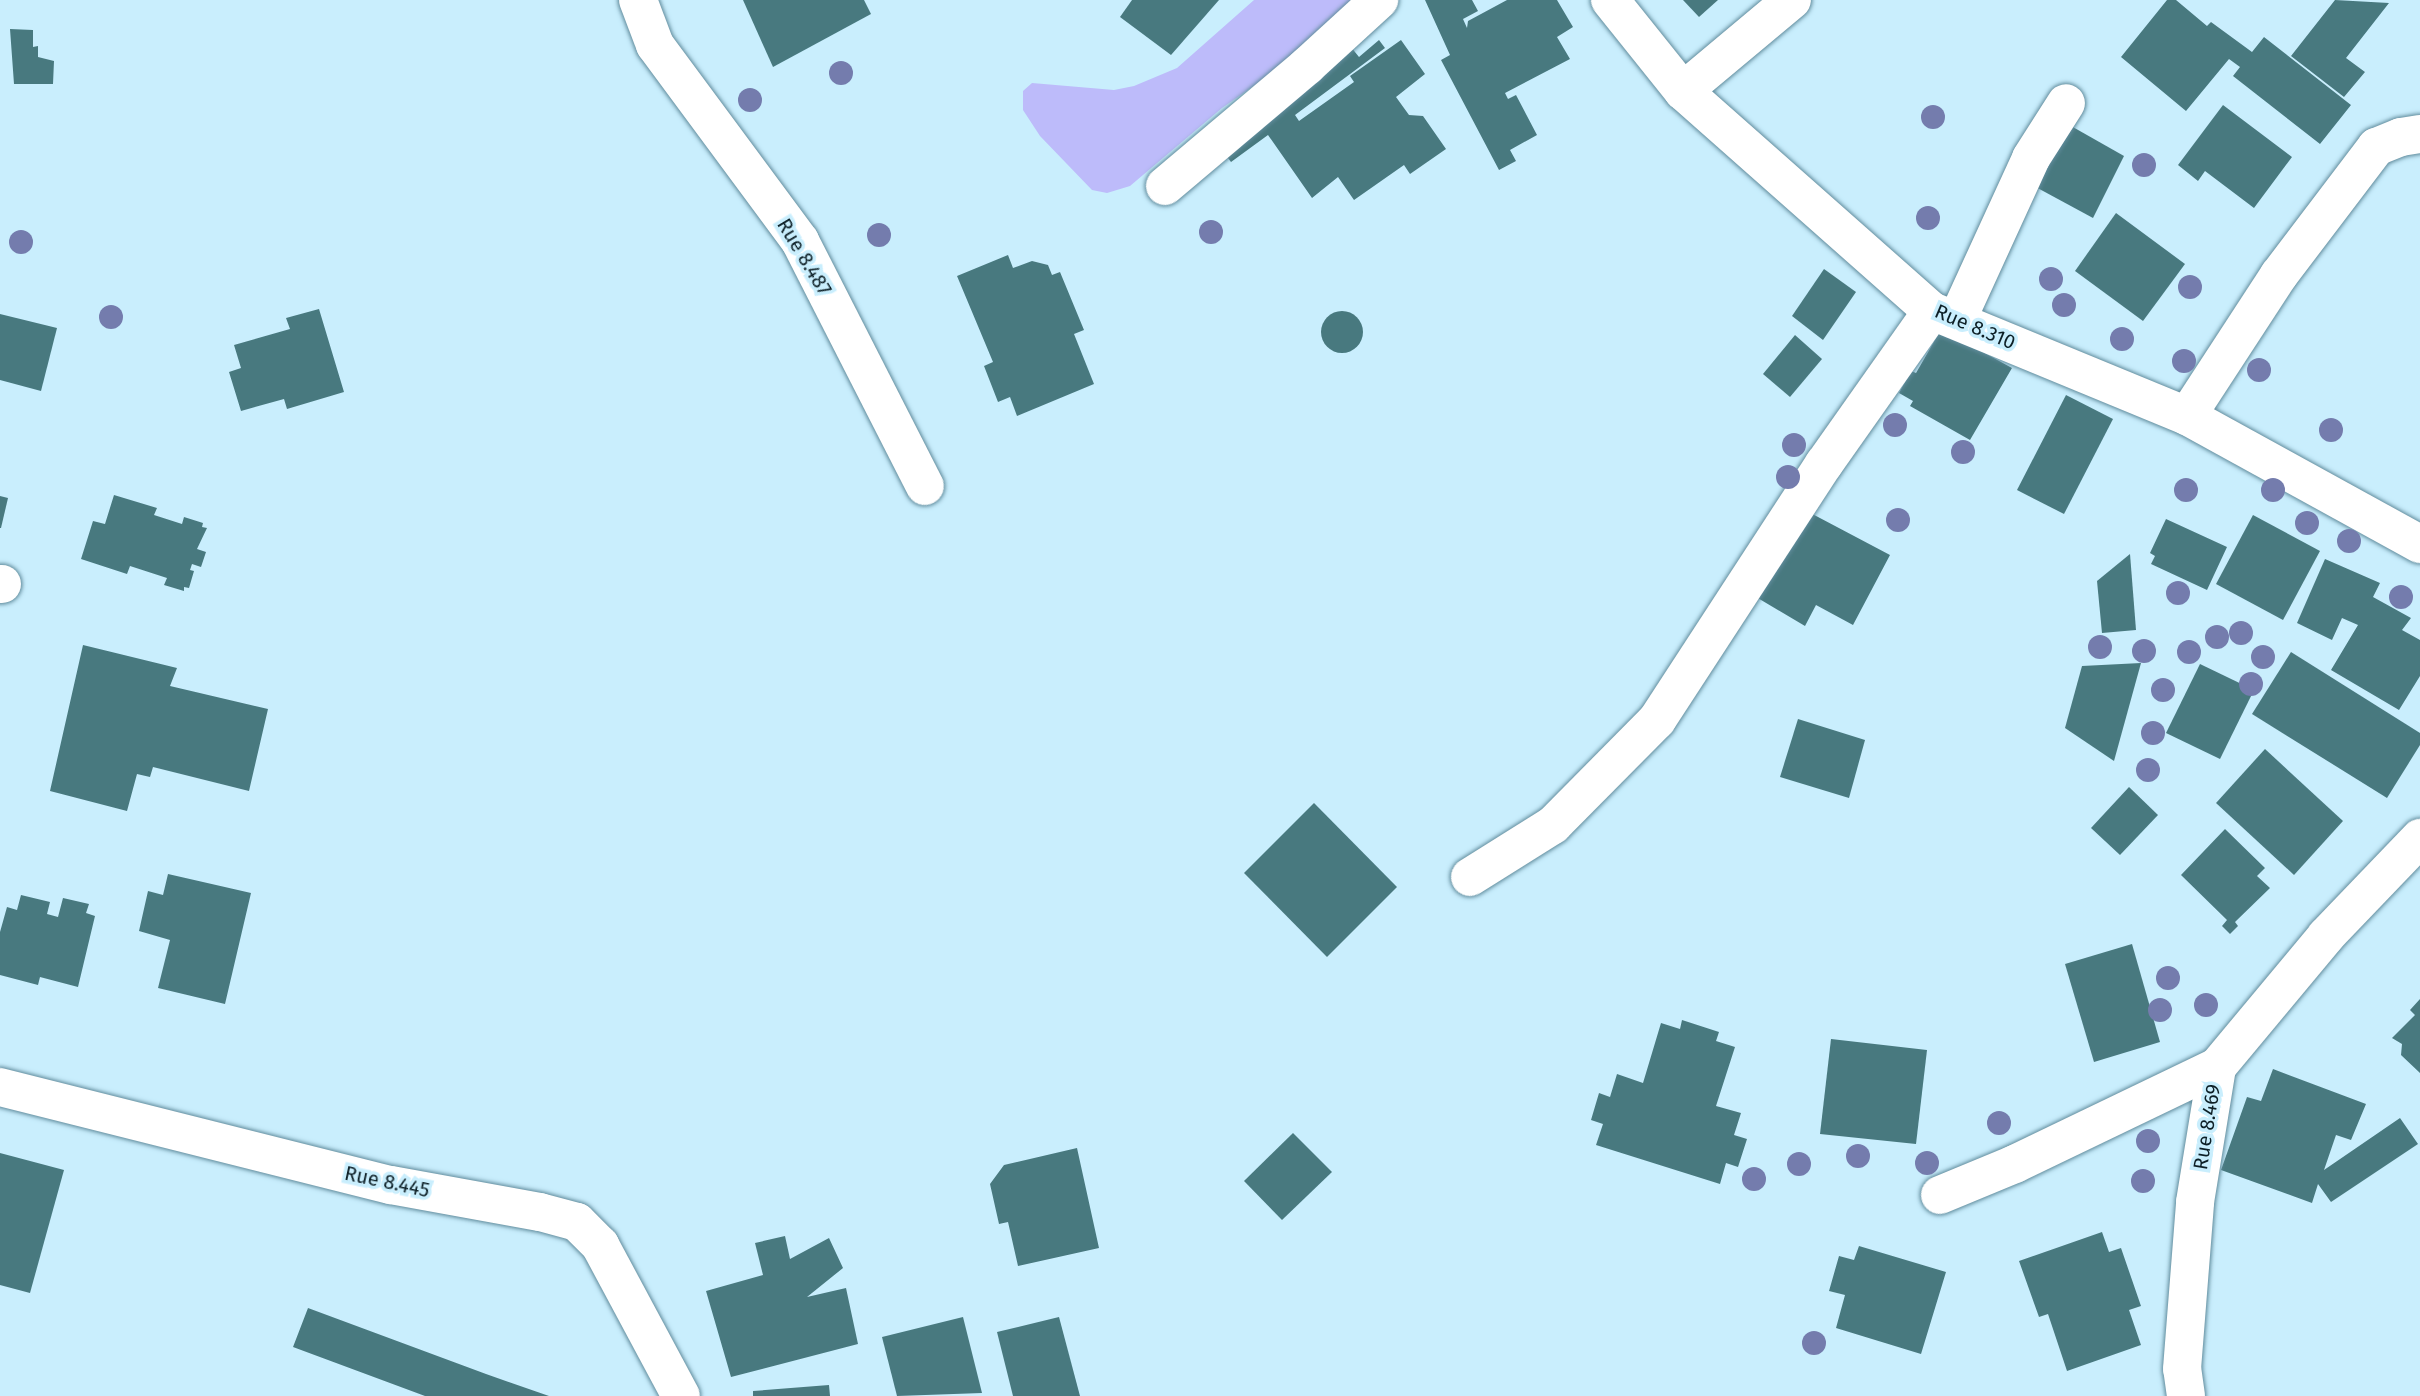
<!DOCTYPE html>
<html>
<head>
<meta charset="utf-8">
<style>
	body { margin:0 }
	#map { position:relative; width:2420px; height:1396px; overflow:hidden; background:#c9eefd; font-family:"Fira Sans",sans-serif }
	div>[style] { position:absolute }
	.green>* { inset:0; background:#bdbbfa }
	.building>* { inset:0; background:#48797f }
	.round { border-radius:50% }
	.roads { filter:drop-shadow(0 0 2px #618c9d) drop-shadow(0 0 2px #618c9d) }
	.minor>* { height:38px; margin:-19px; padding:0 19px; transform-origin:19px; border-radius:19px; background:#fff }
	.trees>* { width:24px; height:24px; margin:-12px; border-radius:50%; background:#747cad }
	span { translate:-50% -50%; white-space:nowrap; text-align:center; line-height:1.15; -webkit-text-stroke:7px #c9eefd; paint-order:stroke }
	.street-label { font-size:20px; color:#0d1f26 }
</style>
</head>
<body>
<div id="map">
	<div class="green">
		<i style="clip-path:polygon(1254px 0,1358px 0,1346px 21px,1222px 108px,1130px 186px,1107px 193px,1092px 190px,1040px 136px,1023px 110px,1023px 91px,1032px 83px,1114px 90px,1134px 86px,1177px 68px)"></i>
	</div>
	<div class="building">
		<i style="clip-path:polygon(743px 0,864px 0,871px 14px,773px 67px)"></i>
		<i style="clip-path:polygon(1132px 0,1219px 0,1171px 55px,1120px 17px)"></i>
		<i style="clip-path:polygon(1425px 0,1472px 0,1478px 11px,1463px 19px,1467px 28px,1468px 21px,1507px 0,1557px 0,1573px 27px,1557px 37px,1570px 59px,1505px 93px,1508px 99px,1516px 95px,1537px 135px,1510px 150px,1516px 161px,1499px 170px,1441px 60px,1450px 55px)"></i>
		<i style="clip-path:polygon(1683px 0,1718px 0,1699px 17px)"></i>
		<i style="clip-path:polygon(2167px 0,2176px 0,2207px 26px,2211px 22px,2252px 52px,2264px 37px,2351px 105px,2320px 144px,2233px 76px,2240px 67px,2229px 59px,2186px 111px,2121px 57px)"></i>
		<i style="clip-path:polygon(2335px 0,2389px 3px,2346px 58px,2365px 72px,2344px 97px,2291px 56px)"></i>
		<i style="clip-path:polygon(10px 29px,33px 30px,33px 47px,38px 46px,38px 57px,54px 61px,53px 84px,14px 84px)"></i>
		<i style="clip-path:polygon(1338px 31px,1359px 57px,1379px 40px,1385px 48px,1295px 115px,1299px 121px,1354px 82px,1350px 76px,1401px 40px,1425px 74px,1396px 97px,1409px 115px,1423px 116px,1446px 149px,1410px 174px,1404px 165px,1354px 200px,1338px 177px,1312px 198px,1268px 135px,1231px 162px,1213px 138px)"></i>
		<i style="clip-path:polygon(2223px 105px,2292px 157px,2254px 208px,2205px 171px,2198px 181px,2178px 165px)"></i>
		<i style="clip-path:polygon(2064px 122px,2124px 156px,2093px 218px,2032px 185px)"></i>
		<i style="clip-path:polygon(2116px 213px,2185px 264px,2143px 321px,2075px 271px)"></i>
		<i style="clip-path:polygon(1008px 255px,1013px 268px,1032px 261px,1048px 265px,1052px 275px,1060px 272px,1084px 330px,1074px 334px,1094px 384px,1017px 416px,1010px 397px,998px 402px,984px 366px,993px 362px,957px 276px)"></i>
		<i style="clip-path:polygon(1824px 269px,1856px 292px,1823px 340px,1792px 316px)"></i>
		<i style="clip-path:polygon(319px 309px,344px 392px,287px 409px,284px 399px,241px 411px,229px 372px,241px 368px,234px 345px,290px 329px,286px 318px)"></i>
		<i class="round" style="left:1321px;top:311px;width:42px;height:42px"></i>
		<i style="clip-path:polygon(0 314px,57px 328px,41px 391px,0 380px)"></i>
		<i style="clip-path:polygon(1939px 333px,1948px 338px,1950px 334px,2012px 368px,1970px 440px,1910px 406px,1913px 401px,1899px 393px,1911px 371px,1916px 373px)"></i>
		<i style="clip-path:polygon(1795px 335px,1822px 359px,1790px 397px,1763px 374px)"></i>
		<i style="clip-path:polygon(2066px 395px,2113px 419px,2064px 514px,2017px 490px)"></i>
		<i style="clip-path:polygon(114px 495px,157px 508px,154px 515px,182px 524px,184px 517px,203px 523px,202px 527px,207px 528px,197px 549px,206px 552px,201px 567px,192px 564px,190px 570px,194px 571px,189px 588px,184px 587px,184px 591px,164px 585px,167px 578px,130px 566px,127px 574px,81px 559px,93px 521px,105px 524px)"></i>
		<i style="clip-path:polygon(0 496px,8px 498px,1px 528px,0 528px)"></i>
		<i style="clip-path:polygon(1801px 508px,1890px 555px,1853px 625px,1816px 605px,1805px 626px,1751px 594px)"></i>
		<i style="clip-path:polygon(2253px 515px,2320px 551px,2283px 620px,2216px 584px)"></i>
		<i style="clip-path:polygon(2166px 519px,2227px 547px,2207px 590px,2151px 564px,2155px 556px,2150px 553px)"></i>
		<i style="clip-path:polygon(2130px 554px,2136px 630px,2102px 633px,2097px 581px)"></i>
		<i style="clip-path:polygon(2325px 559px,2380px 583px,2373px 597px,2411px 618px,2402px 630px,2420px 640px,2420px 676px,2399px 710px,2331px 670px,2358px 625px,2342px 618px,2332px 640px,2297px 623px)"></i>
		<i style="clip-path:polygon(83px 645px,177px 668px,170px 686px,268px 709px,249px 791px,153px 767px,150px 777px,137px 774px,127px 811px,50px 791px)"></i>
		<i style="clip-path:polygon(2291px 652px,2420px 733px,2420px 745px,2387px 798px,2252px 714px)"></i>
		<i style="clip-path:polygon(2141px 663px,2114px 761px,2065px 728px,2082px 666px)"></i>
		<i style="clip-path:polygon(2200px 664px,2254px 690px,2220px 759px,2166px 733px)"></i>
		<i style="clip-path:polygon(1798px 719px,1865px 740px,1849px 798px,1780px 777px)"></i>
		<i style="clip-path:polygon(2265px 749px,2343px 821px,2294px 875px,2216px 803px)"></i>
		<i style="clip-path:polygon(2129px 787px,2158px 815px,2120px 855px,2091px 828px)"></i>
		<i style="clip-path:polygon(1314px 803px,1397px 887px,1327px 957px,1244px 873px)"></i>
		<i style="clip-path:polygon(2225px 829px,2265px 868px,2257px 876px,2270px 888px,2235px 922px,2238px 926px,2230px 934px,2222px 926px,2227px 920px,2181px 875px)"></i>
		<i style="clip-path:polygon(168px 874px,251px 893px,225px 1004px,158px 988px,170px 940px,139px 931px,148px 891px,163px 895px)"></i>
		<i style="clip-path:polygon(21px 895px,50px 902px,47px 914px,58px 917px,63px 898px,89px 904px,86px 913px,95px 916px,78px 987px,40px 977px,38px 985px,0 975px,0 932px,7px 907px,17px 910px)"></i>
		<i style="clip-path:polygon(2132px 944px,2160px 1042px,2094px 1062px,2065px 964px)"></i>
		<i style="clip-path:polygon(2420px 999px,2420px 1073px,2401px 1055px,2402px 1044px,2392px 1038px,2415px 1015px,2410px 1010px)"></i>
		<i style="clip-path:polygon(1682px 1020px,1719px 1032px,1716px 1041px,1735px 1047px,1716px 1106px,1741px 1113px,1734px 1135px,1747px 1139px,1738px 1167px,1726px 1163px,1720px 1184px,1596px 1145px,1603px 1124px,1591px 1120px,1599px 1093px,1610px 1097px,1617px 1074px,1643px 1083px,1661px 1023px,1680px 1029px)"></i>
		<i style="clip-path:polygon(1831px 1039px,1927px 1050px,1916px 1144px,1820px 1134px)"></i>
		<i style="clip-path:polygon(2273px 1069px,2366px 1104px,2351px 1140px,2336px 1135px,2324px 1170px,2400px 1118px,2418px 1144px,2331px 1202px,2318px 1184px,2312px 1203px,2221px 1170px,2247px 1097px,2261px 1101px)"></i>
		<i style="clip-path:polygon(1293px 1133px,1332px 1172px,1282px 1220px,1244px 1181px)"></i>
		<i style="clip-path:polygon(1077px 1148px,1099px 1248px,1018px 1266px,1008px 1222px,999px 1224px,990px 1184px,1004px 1165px)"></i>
		<i style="clip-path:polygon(0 1153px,64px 1170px,30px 1293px,0 1285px)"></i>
		<i style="clip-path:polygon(2102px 1232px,2109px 1252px,2121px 1248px,2141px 1306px,2129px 1310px,2141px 1345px,2067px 1371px,2048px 1314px,2039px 1317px,2019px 1261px)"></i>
		<i style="clip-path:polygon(785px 1236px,790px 1259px,829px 1238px,843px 1268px,807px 1297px,846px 1288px,858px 1344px,731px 1377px,706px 1291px,763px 1275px,755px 1243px)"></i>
		<i style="clip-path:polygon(1859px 1246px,1946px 1272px,1921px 1354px,1836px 1328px,1845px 1295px,1829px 1291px,1839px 1256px,1854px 1260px)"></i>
		<i style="clip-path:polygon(308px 1308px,486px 1374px,549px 1396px,425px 1396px,293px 1347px)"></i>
		<i style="clip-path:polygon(963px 1317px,982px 1393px,897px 1396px,882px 1337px)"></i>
		<i style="clip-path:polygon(1059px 1317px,1080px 1396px,1013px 1396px,997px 1332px)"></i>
		<i style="clip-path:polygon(829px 1385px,830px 1396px,753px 1396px,753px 1391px)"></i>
	</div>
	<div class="roads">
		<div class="minor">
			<i style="left:638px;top:0;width:48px;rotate:69.3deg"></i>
			<i style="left:655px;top:45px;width:244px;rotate:53.5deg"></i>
			<i style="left:800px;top:241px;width:275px;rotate:63deg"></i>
			<i style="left:1610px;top:0;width:117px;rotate:51.3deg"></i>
			<i style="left:1683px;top:91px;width:332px;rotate:41.5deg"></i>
			<i style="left:1932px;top:311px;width:276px;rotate:22.4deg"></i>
			<i style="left:2187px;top:416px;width:266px;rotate:28.8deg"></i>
			<i style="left:1683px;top:91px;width:142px;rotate:-39.9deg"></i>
			<i style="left:1165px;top:186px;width:186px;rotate:-40.2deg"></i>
			<i style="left:1307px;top:66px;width:98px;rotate:-42.5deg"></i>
			<i style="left:1957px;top:320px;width:178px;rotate:-65.4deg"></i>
			<i style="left:2031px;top:158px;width:65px;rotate:-57.5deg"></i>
			<i style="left:2187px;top:416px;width:168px;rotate:-56.9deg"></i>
			<i style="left:2279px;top:275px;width:161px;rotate:-52.8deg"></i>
			<i style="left:2376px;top:147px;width:27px;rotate:-22deg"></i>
			<i style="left:2401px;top:137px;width:19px;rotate:-9deg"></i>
			<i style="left:0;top:584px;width:2px"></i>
			<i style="left:1470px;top:877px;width:98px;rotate:-32.1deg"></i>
			<i style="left:1553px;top:825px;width:148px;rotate:-45.3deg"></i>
			<i style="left:1657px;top:720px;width:306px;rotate:-56.9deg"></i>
			<i style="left:1824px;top:464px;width:187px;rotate:-54.8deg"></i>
			<i style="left:0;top:1087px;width:403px;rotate:14.1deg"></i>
			<i style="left:391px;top:1185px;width:151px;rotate:10.3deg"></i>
			<i style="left:540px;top:1212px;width:38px;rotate:15deg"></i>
			<i style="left:577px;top:1222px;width:33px;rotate:45deg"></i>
			<i style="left:600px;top:1245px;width:171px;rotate:61.8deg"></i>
			<i style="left:1940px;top:1195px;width:81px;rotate:-22.5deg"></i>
			<i style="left:2015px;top:1164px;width:224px;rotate:-25.7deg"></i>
			<i style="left:2186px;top:1396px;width:27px;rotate:-98deg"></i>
			<i style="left:2182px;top:1369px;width:168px;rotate:-85.5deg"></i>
			<i style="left:2195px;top:1202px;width:137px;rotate:-80.7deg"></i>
			<i style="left:2217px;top:1067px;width:170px;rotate:-50.2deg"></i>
			<i style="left:2326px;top:936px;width:136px;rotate:-46.2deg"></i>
		</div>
	</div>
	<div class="trees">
		<i style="left:841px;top:73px"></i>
		<i style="left:750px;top:100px"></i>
		<i style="left:1933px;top:117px"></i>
		<i style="left:2144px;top:165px"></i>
		<i style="left:1928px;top:218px"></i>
		<i style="left:1211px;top:232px"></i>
		<i style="left:879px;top:235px"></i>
		<i style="left:21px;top:242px"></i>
		<i style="left:2051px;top:279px"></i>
		<i style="left:2190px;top:287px"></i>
		<i style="left:2064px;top:305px"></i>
		<i style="left:111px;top:317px"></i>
		<i style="left:2122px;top:339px"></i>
		<i style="left:2184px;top:361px"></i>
		<i style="left:2259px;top:370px"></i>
		<i style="left:1895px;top:425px"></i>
		<i style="left:2331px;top:430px"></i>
		<i style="left:1794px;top:445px"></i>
		<i style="left:1963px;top:452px"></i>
		<i style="left:1788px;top:477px"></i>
		<i style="left:2186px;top:490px"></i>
		<i style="left:2273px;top:490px"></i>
		<i style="left:1898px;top:520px"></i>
		<i style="left:2307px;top:523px"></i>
		<i style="left:2349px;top:541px"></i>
		<i style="left:2178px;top:593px"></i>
		<i style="left:2401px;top:597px"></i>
		<i style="left:2241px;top:633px"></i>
		<i style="left:2217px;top:637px"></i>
		<i style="left:2100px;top:647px"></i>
		<i style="left:2144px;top:651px"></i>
		<i style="left:2189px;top:652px"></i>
		<i style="left:2263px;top:657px"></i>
		<i style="left:2251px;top:684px"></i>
		<i style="left:2163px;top:690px"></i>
		<i style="left:2153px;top:733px"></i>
		<i style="left:2148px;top:770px"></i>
		<i style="left:2168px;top:978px"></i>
		<i style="left:2206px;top:1005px"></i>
		<i style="left:2160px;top:1010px"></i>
		<i style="left:1999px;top:1123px"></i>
		<i style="left:2148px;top:1141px"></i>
		<i style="left:1858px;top:1156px"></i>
		<i style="left:1927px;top:1163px"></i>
		<i style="left:1799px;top:1164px"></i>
		<i style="left:1754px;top:1179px"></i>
		<i style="left:2143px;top:1181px"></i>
		<i style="left:1814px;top:1343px"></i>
	</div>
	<div class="street-label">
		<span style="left:804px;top:257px;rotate:59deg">Rue 8.487</span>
		<span style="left:1975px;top:327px;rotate:23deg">Rue 8.310</span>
		<span style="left:2207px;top:1127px;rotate:-81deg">Rue 8.469</span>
		<span style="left:387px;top:1182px;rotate:12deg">Rue 8.445</span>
	</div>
</div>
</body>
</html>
